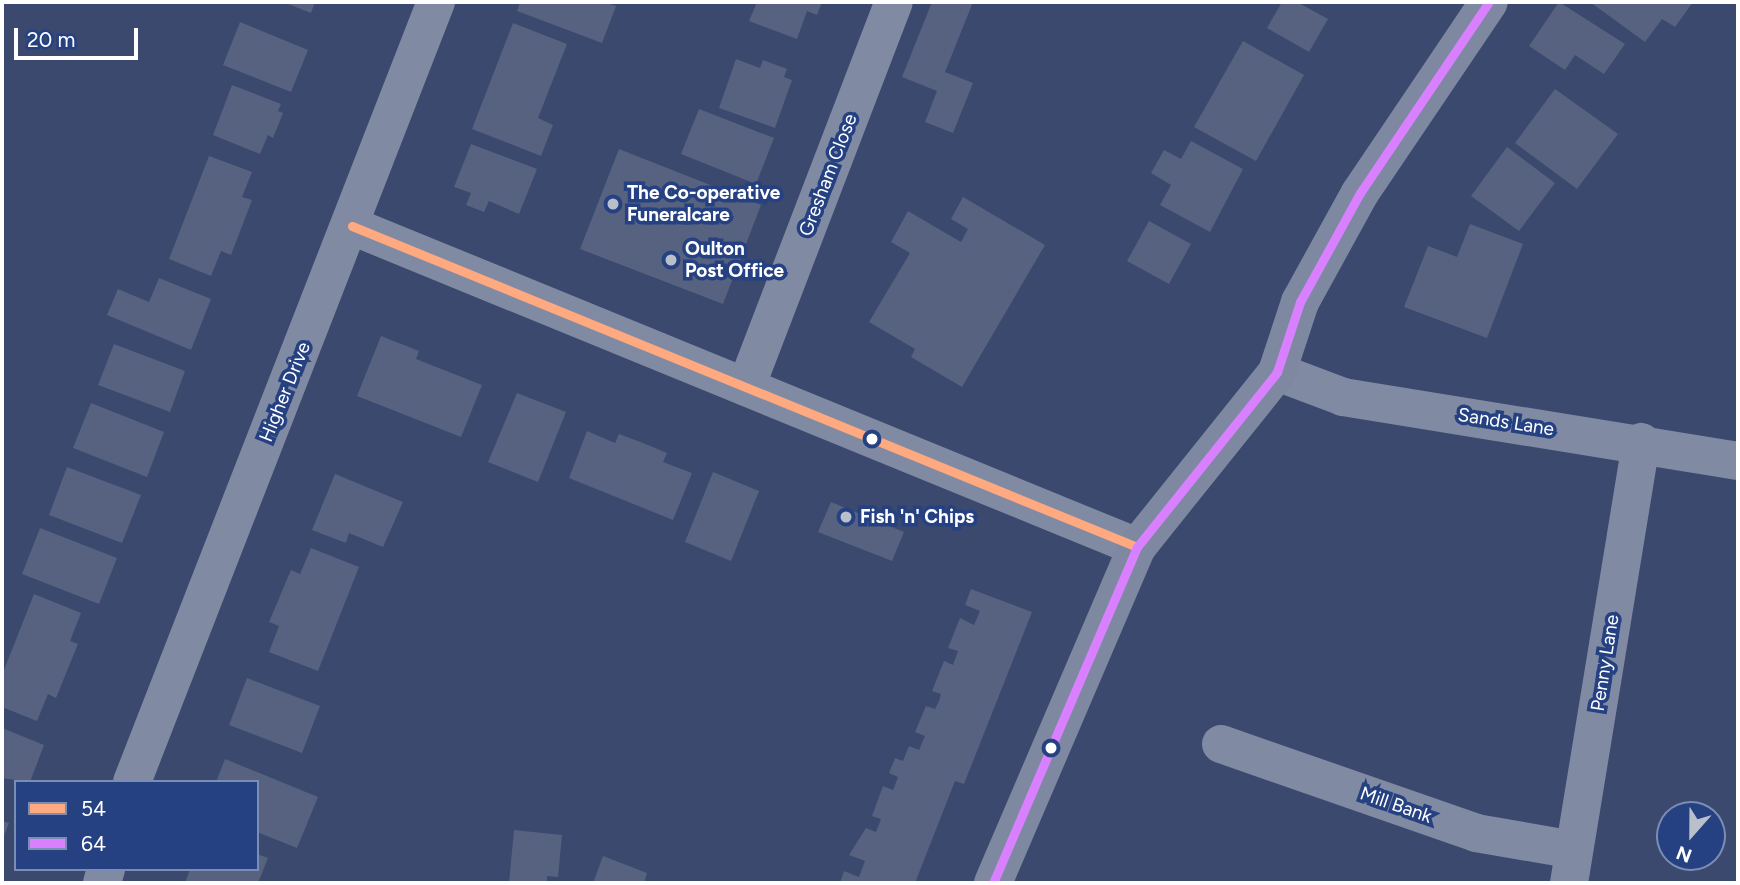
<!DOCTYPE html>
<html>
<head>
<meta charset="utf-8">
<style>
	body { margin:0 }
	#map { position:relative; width:1740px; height:885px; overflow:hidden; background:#3a496d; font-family:Figtree,sans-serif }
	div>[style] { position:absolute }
	.building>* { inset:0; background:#56627f }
	.minor>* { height:38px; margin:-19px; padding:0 19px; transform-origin:19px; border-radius:19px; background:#808aa3 }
	.major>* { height:38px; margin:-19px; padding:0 19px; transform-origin:19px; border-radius:19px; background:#7e89a1 }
	.bus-1>* { height:9px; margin:-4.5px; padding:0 4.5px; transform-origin:4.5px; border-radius:4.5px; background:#ffa980 }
	.bus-2>* { height:9px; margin:-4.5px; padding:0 4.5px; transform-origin:4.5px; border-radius:4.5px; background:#d880ff }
	.dots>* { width:19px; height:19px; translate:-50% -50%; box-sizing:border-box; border:4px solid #254182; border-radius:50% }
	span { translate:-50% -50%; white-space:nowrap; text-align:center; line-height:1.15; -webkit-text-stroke:7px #254182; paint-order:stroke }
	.street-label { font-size:19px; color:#fff }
	.poi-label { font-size:19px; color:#fff; font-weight:700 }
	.left { translate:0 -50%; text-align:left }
	.frame { position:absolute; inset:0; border:4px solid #fff; pointer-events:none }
	.legend { position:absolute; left:14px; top:780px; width:245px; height:91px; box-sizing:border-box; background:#254182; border:2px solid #7c8db4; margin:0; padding:9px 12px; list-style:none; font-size:21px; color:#fff }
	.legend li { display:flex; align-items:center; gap:14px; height:35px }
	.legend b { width:35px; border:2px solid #7c8db4 }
	.north { position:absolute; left:1656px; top:801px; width:70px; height:70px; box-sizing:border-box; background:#254182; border:2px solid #7c8db4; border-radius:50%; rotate:201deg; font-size:19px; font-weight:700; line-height:28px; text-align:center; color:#fff }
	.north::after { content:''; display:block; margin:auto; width:24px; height:32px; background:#babfcc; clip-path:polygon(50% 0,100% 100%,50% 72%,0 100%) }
	.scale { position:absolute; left:14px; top:28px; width:124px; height:32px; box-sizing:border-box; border:4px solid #fff; border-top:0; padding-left:9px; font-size:21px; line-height:24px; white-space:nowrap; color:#fff; -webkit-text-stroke:5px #254182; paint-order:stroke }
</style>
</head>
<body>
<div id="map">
	<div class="building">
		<i style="clip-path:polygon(283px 2px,315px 2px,311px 13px)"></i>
		<i style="clip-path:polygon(520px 2px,604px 2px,616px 6px,602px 43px,517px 11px)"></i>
		<i style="clip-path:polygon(757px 2px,822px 2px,817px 15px,807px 11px,797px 39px,749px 21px)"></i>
		<i style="clip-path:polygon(932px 2px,973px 2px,945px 72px,973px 83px,953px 133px,925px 122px,937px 91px,902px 77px)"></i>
		<i style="clip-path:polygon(1282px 2px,1297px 2px,1328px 19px,1309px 52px,1267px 28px)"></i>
		<i style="clip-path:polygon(1559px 2px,1625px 44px,1604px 74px,1575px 55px,1565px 70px,1529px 46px)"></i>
		<i style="clip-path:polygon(1590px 2px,1693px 2px,1675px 27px,1662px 19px,1645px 42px)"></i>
		<i style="clip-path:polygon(240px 22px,308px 50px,291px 92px,223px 65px)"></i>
		<i style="clip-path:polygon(513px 23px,567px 44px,538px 118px,553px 125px,541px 156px,472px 129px)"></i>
		<i style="clip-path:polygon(1243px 41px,1304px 75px,1256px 161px,1194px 127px)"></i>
		<i style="clip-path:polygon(736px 59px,760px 68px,763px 60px,787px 69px,784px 77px,792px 80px,775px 128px,719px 108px)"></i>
		<i style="clip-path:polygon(232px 85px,281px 104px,278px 111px,283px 113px,273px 138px,268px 135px,260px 154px,213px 135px)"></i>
		<i style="clip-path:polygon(1555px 89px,1618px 134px,1577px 189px,1515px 143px)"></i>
		<i style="clip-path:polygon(699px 109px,774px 138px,756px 184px,681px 154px)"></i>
		<i style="clip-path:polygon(1191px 141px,1243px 169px,1210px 232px,1160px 205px,1171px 185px,1151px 173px,1164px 150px,1181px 159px)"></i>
		<i style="clip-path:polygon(471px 144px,537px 169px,519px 214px,489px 201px,484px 212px,466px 205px,471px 193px,454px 187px)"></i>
		<i style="clip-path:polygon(1507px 147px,1555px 183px,1519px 231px,1471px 196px)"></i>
		<i style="clip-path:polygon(619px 149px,761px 205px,723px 304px,580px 249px)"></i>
		<i style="clip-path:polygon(209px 156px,252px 172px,242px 197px,252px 200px,231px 255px,221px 251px,211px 276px,169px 259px)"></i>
		<i style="clip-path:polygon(963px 197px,1045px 245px,962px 387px,911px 357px,915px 349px,869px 322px,910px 253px,891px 242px,908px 211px,961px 242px,968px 229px,951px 219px)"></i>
		<i style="clip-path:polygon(1149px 221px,1191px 244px,1169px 284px,1127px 261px)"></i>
		<i style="clip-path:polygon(1470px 224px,1523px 244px,1487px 338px,1404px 307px,1428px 246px,1457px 257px)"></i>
		<i style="clip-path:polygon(159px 278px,211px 299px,191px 350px,107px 315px,118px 289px,149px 302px)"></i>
		<i style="clip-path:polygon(381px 336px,419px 351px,416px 359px,482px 385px,461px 437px,357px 396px)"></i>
		<i style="clip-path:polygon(114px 344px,185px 371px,170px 412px,98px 385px)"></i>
		<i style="clip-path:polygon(517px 393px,566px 412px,538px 482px,488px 462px)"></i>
		<i style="clip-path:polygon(91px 403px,164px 432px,147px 477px,73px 448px)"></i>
		<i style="clip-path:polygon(587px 431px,615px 443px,619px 434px,643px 443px,667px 453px,663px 462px,692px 473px,673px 520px,569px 478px)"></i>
		<i style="clip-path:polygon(67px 467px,141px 495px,122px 543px,49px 515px)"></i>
		<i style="clip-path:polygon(713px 472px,759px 491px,731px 561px,685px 542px)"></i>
		<i style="clip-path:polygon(335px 474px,403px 502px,383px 547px,349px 533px,346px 543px,312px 530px)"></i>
		<i style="clip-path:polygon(831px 502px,904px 532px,892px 561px,818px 532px)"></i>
		<i style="clip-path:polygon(40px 528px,117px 558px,99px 604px,22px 574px)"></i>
		<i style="clip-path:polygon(311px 548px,359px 567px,318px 671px,269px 652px,279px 626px,269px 622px,291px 570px,300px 574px)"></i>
		<i style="clip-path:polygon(971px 589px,1032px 612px,964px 784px,955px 781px,915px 883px,840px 883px,844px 871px,859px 877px,865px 861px,849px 855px,866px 828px,876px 832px,881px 819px,872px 816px,883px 786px,893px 790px,898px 777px,889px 773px,895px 758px,903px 761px,909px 746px,919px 750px,925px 736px,915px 732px,926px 706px,935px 709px,939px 701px,941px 694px,932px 691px,944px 661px,953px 665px,958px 651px,948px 648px,960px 618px,974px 625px,980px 611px,965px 605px)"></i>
		<i style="clip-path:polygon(34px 594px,81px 613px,70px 641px,78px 644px,56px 698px,48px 694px,37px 721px,2px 707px,2px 675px)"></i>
		<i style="clip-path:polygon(247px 678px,320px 706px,302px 753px,229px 725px)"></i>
		<i style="clip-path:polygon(2px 728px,44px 745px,30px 782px,2px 778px)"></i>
		<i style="clip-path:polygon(225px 759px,318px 797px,297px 848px,257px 832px,257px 782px,216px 782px)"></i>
		<i style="clip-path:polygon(2px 821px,9px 823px,2px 841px)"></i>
		<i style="clip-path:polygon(514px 830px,562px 835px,558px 877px,547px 876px,547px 883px,509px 883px)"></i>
		<i style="clip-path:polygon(257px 854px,268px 858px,258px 883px,185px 883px,190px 869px,257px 869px)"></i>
		<i style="clip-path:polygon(603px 856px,647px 873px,644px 883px,593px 883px)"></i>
	</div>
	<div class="minor">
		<i style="left:352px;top:226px;width:848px;rotate:22.24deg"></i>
		<i style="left:1277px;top:372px;width:71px;rotate:20.7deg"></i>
		<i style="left:1343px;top:397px;width:400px;rotate:9.2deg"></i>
		<i style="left:746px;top:387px;width:412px;rotate:-69deg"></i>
		<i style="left:1221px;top:744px;width:270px;rotate:19.2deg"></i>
		<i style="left:1476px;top:833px;width:99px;rotate:9.8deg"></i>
		<i style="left:132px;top:782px;width:837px;rotate:-68.71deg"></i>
		<i style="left:102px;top:883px;width:15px;rotate:-74deg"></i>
		<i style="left:1569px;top:883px;width:447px;rotate:-80.7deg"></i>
	</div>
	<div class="major">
		<i style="left:993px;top:883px;width:366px;rotate:-66.8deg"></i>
		<i style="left:1137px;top:547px;width:224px;rotate:-51.3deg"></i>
		<i style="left:1277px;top:372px;width:74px;rotate:-71.8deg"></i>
		<i style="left:1300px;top:302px;width:124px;rotate:-61.2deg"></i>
		<i style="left:1360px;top:193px;width:230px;rotate:-56deg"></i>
	</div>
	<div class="bus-1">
		<i style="left:352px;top:226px;width:848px;rotate:22.24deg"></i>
	</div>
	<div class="bus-2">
		<i style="left:993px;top:883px;width:366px;rotate:-66.8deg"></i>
		<i style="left:1137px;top:547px;width:224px;rotate:-51.3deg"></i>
		<i style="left:1277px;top:372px;width:74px;rotate:-71.8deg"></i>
		<i style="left:1300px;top:302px;width:124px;rotate:-61.2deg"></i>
		<i style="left:1360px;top:193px;width:230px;rotate:-56deg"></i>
	</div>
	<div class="dots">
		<i style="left:613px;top:204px;background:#babfcc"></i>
		<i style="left:671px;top:260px;background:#babfcc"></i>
		<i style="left:872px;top:439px;background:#fff"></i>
		<i style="left:846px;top:517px;background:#babfcc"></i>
		<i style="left:1051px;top:748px;background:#fff"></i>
	</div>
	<div class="street-label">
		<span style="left:828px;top:175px;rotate:-69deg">Gresham Close</span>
		<span style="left:285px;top:392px;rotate:-68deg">Higher Drive</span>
		<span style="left:1506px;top:422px;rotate:9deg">Sands Lane</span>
		<span style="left:1605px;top:663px;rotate:-81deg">Penny Lane</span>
		<span style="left:1396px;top:805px;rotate:19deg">Mill Bank</span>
	</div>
	<div class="poi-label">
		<span class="left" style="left:627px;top:204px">The Co-operative<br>Funeralcare</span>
		<span class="left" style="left:685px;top:260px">Oulton<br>Post Office</span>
		<span class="left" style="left:860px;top:517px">Fish 'n' Chips</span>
	</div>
	<div class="frame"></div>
	<ul class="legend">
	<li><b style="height:9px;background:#ffa980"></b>54</li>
	<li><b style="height:9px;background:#d880ff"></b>64</li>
	</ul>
	<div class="north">N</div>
	<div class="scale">20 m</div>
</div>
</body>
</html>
